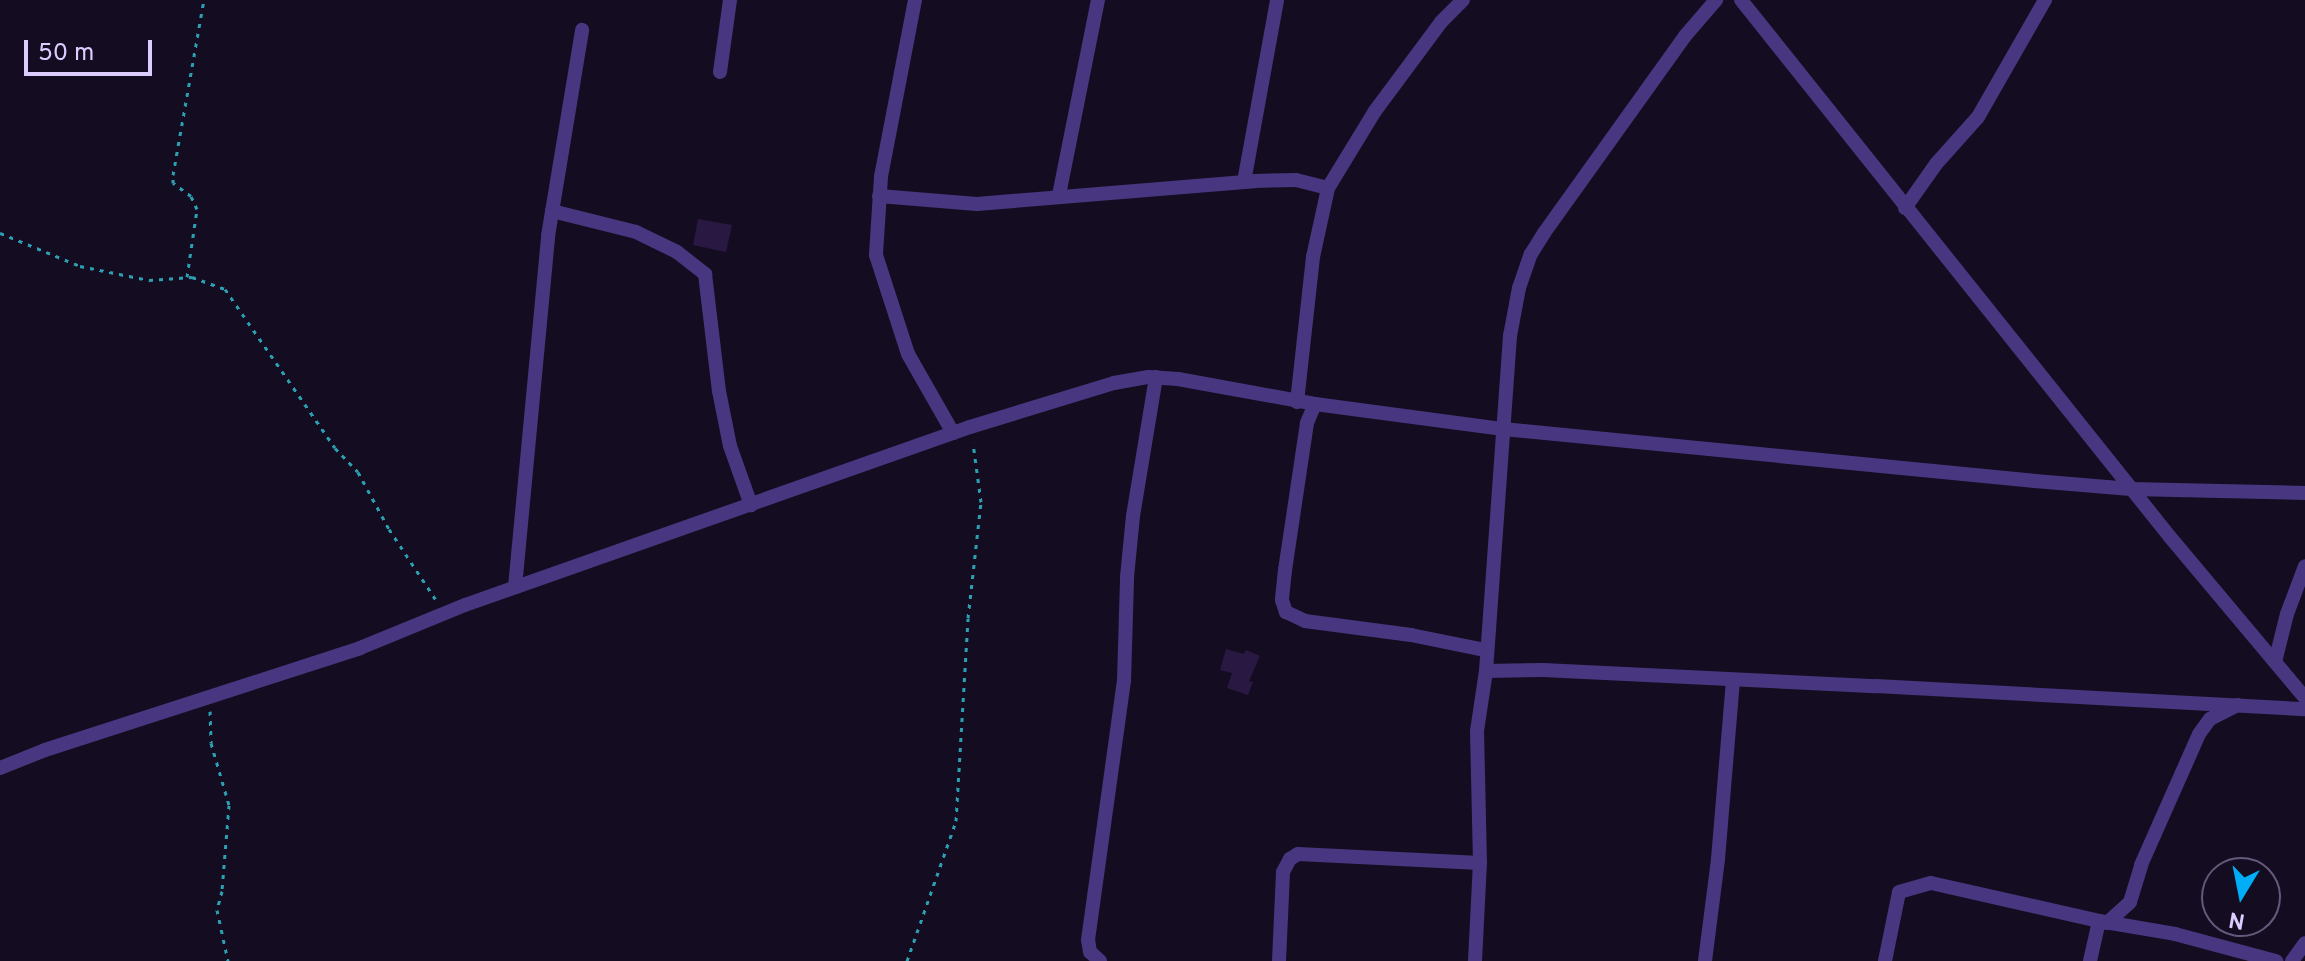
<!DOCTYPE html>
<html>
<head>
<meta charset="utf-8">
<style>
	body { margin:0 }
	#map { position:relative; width:2305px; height:961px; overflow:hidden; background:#140d21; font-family:Overpass,sans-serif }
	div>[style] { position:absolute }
	.building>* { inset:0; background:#291842 }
	.path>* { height:3px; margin-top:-1.5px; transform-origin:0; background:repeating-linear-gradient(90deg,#2ca0b3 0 4px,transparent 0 10px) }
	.minor>* { height:14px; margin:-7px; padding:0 7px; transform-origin:7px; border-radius:7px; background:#483780 }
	span { translate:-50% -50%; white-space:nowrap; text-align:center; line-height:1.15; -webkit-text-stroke:6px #140d21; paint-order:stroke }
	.north { position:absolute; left:2201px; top:857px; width:80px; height:80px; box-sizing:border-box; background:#140d21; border:2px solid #64597a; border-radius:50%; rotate:190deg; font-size:22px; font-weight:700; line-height:32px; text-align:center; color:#dcccff }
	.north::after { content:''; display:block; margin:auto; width:28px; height:36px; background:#00adf7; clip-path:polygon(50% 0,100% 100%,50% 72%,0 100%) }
	.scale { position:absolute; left:24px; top:40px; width:128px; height:36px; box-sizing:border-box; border:4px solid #dcccff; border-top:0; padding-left:10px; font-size:24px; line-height:28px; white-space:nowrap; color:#dcccff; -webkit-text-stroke:6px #140d21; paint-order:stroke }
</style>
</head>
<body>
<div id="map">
	<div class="building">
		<i style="clip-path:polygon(698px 219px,732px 225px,726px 252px,693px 245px)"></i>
		<i style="clip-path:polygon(1226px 649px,1244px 654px,1246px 650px,1260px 656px,1249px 681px,1253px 682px,1248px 695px,1227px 688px,1232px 673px,1220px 670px)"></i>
	</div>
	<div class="path">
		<i style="left:0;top:233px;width:87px;rotate:22.4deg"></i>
		<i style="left:80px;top:266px;width:70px;rotate:11.5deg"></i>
		<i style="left:149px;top:280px;width:43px;rotate:-4deg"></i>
		<i style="left:192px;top:277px;width:35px;rotate:20deg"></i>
		<i style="left:225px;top:289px;width:193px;rotate:55.3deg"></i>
		<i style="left:335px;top:448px;width:33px;rotate:46deg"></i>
		<i style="left:358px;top:472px;width:65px;rotate:61.5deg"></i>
		<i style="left:389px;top:529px;width:85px;rotate:56.5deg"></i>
		<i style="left:187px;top:277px;width:69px;rotate:-81.6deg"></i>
		<i style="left:197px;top:209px;width:14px;rotate:-115deg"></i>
		<i style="left:191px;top:196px;width:22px;rotate:-144deg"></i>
		<i style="left:173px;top:183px;width:8px;rotate:-90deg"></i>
		<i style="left:173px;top:175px;width:178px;rotate:-80deg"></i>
		<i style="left:210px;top:711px;width:32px;rotate:88deg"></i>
		<i style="left:211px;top:743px;width:65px;rotate:73.8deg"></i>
		<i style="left:229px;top:805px;width:86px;rotate:94.7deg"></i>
		<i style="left:222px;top:891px;width:20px;rotate:105deg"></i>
		<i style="left:217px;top:910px;width:52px;rotate:77.8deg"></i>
		<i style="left:907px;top:961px;width:148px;rotate:-70.7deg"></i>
		<i style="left:956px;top:821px;width:203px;rotate:-86.6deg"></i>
		<i style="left:968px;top:618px;width:117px;rotate:-83.6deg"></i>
		<i style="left:981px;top:502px;width:60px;rotate:-97.7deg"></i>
	</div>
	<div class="minor">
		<i style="left:915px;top:0;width:180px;rotate:100.9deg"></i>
		<i style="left:881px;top:177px;width:78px;rotate:93.7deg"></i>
		<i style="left:876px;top:255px;width:104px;rotate:72.1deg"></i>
		<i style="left:908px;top:354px;width:91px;rotate:60.3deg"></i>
		<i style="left:1741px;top:0;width:687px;rotate:51.38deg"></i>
		<i style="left:2170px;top:537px;width:210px;rotate:50deg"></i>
		<i style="left:720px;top:72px;width:73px;rotate:-82.1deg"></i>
		<i style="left:1244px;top:182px;width:185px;rotate:-79.7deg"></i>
		<i style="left:1059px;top:195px;width:199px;rotate:-78.7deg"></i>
		<i style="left:879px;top:196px;width:98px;rotate:4.7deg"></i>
		<i style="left:977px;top:204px;width:278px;rotate:-4.7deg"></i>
		<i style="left:1254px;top:181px;width:42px;rotate:-1.4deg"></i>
		<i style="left:1296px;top:180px;width:33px;rotate:14deg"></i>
		<i style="left:1905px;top:208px;width:54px;rotate:-54.8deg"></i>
		<i style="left:1936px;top:164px;width:63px;rotate:-48.2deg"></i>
		<i style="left:1978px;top:117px;width:135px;rotate:-60.2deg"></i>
		<i style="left:552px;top:211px;width:87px;rotate:14deg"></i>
		<i style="left:636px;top:232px;width:46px;rotate:26deg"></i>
		<i style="left:677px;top:252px;width:36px;rotate:38deg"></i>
		<i style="left:705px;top:274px;width:118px;rotate:83.2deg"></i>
		<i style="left:719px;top:391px;width:56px;rotate:78.7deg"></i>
		<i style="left:730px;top:446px;width:63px;rotate:70.4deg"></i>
		<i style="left:1297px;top:402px;width:146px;rotate:-83.7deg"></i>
		<i style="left:1313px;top:257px;width:71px;rotate:-77.7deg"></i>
		<i style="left:1328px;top:188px;width:90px;rotate:-58.6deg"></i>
		<i style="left:1375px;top:111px;width:111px;rotate:-53.4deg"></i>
		<i style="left:1441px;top:22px;width:31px;rotate:-45deg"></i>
		<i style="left:1315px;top:404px;width:21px;rotate:113deg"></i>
		<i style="left:1307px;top:423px;width:149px;rotate:98.5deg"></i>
		<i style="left:1285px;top:570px;width:30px;rotate:96deg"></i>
		<i style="left:1282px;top:600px;width:13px;rotate:72deg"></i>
		<i style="left:1286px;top:612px;width:21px;rotate:25deg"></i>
		<i style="left:1305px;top:621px;width:107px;rotate:7.5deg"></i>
		<i style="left:1411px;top:635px;width:76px;rotate:11.5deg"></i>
		<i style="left:515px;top:587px;width:353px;rotate:-84.6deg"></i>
		<i style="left:548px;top:236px;width:209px;rotate:-80.6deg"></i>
		<i style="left:2275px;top:662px;width:49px;rotate:-76deg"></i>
		<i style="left:2287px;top:614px;width:51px;rotate:-69.4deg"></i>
		<i style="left:1486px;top:671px;width:57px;rotate:-1deg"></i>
		<i style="left:1543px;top:670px;width:333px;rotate:2.8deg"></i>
		<i style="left:1876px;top:686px;width:430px;rotate:3.1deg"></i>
		<i style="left:0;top:768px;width:48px;rotate:-21.8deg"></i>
		<i style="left:45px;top:750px;width:331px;rotate:-17.9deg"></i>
		<i style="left:360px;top:648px;width:113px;rotate:-22.3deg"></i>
		<i style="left:465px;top:605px;width:535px;rotate:-19.42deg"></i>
		<i style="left:970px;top:427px;width:151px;rotate:-17deg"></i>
		<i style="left:1114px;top:383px;width:35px;rotate:-10deg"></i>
		<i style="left:1148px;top:377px;width:30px;rotate:4deg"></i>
		<i style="left:1178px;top:379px;width:139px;rotate:10.3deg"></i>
		<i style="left:1315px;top:404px;width:190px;rotate:7.6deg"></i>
		<i style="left:1503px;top:429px;width:535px;rotate:5.58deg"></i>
		<i style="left:2035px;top:481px;width:96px;rotate:4.8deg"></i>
		<i style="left:2131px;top:489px;width:174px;rotate:1.3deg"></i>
		<i style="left:2107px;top:923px;width:31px;rotate:-42deg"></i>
		<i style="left:2130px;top:902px;width:39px;rotate:-73deg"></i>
		<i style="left:2141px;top:865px;width:143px;rotate:-66.1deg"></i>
		<i style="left:2199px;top:734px;width:19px;rotate:-54deg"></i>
		<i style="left:2210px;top:719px;width:31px;rotate:-27deg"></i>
		<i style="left:1100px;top:961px;width:13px;rotate:-138deg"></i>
		<i style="left:1090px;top:952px;width:12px;rotate:-99deg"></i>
		<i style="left:1088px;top:940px;width:261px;rotate:-82.1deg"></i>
		<i style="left:1124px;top:681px;width:104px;rotate:-88.3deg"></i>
		<i style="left:1127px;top:577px;width:61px;rotate:-84.4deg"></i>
		<i style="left:1133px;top:516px;width:141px;rotate:-80.6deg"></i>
		<i style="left:1279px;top:961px;width:89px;rotate:-87.4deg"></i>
		<i style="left:1283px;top:872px;width:15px;rotate:-62deg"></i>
		<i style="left:1290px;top:859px;width:9px;rotate:-32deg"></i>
		<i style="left:1298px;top:854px;width:182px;rotate:2.8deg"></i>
		<i style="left:1475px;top:961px;width:98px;rotate:-87.1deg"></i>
		<i style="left:1480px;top:863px;width:132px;rotate:-91.3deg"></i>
		<i style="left:1477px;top:731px;width:61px;rotate:-81.5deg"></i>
		<i style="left:1486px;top:671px;width:336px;rotate:-85.9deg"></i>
		<i style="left:1510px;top:336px;width:49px;rotate:-79.4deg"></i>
		<i style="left:1519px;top:288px;width:36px;rotate:-71deg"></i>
		<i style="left:1531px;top:254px;width:25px;rotate:-58deg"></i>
		<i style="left:1544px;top:233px;width:242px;rotate:-54.4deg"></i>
		<i style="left:1685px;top:36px;width:48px;rotate:-49.3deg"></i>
		<i style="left:1705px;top:961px;width:103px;rotate:-82.7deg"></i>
		<i style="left:1718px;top:859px;width:180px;rotate:-85.2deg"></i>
		<i style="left:1885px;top:961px;width:70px;rotate:-78.5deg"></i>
		<i style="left:1899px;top:892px;width:33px;rotate:-16deg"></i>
		<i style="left:1931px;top:883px;width:172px;rotate:12.7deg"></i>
		<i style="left:2099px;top:921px;width:77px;rotate:9.7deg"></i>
		<i style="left:2175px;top:934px;width:105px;rotate:15deg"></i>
		<i style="left:2090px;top:961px;width:41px;rotate:-77.3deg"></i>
		<i style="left:2292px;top:961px;width:22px;rotate:-54deg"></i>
	</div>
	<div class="north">N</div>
	<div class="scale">50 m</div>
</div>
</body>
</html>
